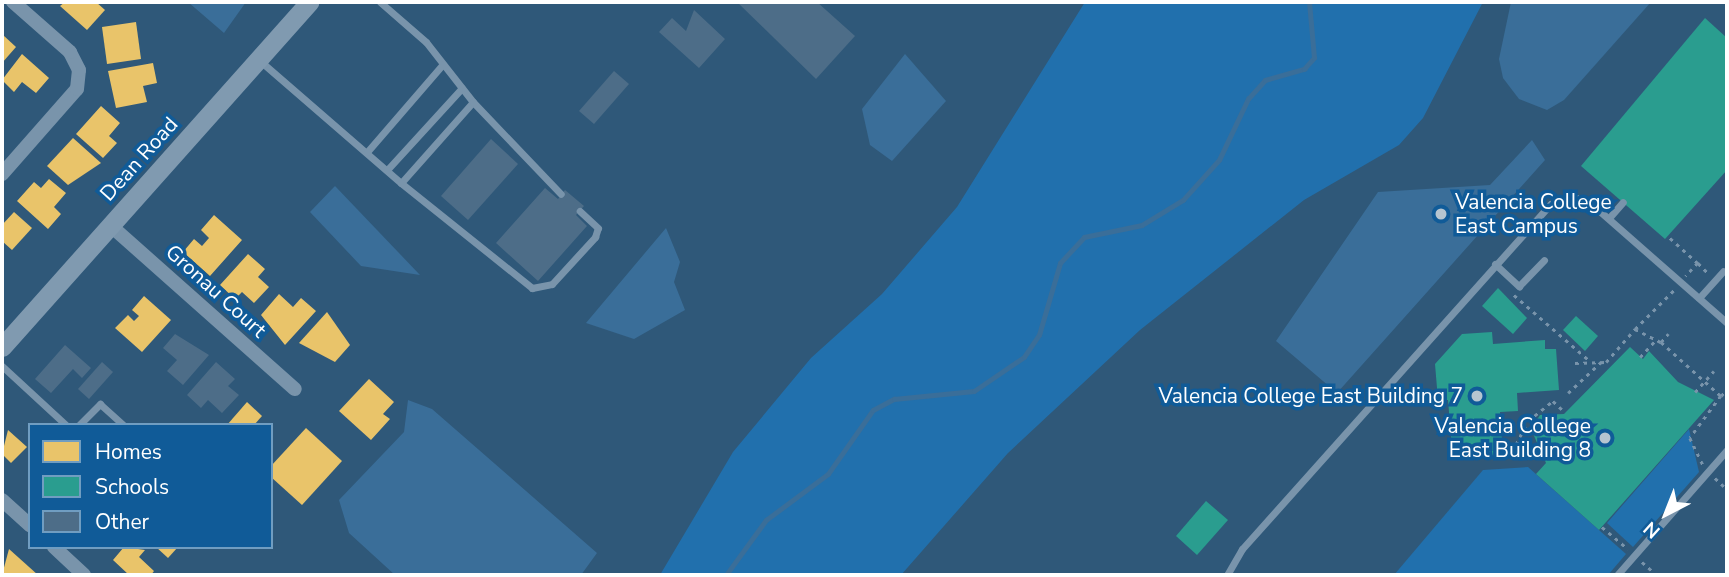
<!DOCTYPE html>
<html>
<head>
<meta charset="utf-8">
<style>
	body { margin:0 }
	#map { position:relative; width:1729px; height:577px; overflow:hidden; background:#2f5879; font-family:"Nunito Sans",sans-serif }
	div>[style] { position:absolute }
	.green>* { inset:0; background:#2170ad }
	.water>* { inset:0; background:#3a6e99 }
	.homes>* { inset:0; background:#e9c46a }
	.schools>* { inset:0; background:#2a9d8f }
	.stream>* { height:4.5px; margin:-2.25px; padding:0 2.25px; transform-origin:2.25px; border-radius:2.25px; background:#3a6e99 }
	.building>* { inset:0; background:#4d6d88 }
	.path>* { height:2.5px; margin-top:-1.25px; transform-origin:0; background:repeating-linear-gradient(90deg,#7994ab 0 3.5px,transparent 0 8.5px) }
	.service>* { height:7px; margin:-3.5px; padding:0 3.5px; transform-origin:3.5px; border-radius:3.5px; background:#7994ab }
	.minor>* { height:14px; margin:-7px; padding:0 7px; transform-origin:7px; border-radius:7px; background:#7994ab }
	.secondary>* { height:19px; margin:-9.5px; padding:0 9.5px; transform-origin:9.5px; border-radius:9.5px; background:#809ab0 }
	.dots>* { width:19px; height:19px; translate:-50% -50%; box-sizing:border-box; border:4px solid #105b98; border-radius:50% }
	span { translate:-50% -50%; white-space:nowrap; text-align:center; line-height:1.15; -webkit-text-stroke:7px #105b98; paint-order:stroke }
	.street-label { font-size:21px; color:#fff }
	.poi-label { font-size:21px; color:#fff }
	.left { translate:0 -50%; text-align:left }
	.right { translate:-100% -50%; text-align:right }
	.frame { position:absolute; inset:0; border:4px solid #fff; pointer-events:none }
	.legend { position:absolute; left:28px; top:423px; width:245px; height:126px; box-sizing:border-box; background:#105b98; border:2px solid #709dc1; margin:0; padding:9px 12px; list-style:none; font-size:21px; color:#fff }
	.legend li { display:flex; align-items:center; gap:14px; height:35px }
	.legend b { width:35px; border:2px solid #709dc1 }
	.north { position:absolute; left:1631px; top:479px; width:70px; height:70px; -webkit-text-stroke:5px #105b98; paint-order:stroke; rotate:222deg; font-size:19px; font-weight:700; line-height:28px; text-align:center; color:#fff }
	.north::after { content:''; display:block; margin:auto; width:24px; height:32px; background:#fff; clip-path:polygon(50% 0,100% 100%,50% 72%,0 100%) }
</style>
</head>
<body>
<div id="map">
	<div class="green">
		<i style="clip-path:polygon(1085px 2px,1483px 2px,1423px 118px,1399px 145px,1304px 200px,1140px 330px,1008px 453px,901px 575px,660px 575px,733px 452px,811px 358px,882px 294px,957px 207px)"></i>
		<i style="clip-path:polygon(1689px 429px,1699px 472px,1633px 547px,1607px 523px)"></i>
		<i style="clip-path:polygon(1528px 467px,1626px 554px,1608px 575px,1394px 575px,1483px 470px)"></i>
	</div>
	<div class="water">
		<i style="clip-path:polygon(188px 2px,246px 2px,224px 33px)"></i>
		<i style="clip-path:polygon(1511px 2px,1651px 2px,1564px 100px,1547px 110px,1519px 99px,1503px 78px,1499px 59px)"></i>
		<i style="clip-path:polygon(905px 54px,946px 101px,892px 161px,870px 145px,862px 109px)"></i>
		<i style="clip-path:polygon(1532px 140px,1545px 160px,1337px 393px,1276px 341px,1378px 192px,1490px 185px)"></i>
		<i style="clip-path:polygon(335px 186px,420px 275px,361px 266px,310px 212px)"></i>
		<i style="clip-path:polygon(666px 228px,680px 262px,674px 282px,685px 310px,634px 339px,586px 323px)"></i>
		<i style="clip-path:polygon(408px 400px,432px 409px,597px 553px,581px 575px,395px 575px,349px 533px,339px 500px,404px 432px)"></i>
	</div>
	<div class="homes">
		<i style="clip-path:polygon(65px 2px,96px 2px,105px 10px,87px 30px,60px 6px)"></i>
		<i style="clip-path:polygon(136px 22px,141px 59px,107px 64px,102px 27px)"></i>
		<i style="clip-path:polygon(3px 35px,16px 47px,2px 63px,2px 37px)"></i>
		<i style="clip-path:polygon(22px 54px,49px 78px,36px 93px,22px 82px,14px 92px,2px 80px)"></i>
		<i style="clip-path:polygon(153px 63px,157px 83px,143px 86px,147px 102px,116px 108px,108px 71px)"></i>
		<i style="clip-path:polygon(101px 106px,120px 123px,109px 136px,117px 143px,103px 158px,76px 134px)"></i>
		<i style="clip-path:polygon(73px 138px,101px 163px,68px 185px,47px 166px)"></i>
		<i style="clip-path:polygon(49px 179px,66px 193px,54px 207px,61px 214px,48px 229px,17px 201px,34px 182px,41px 188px)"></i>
		<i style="clip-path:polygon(14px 212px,32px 228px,12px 250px,2px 241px,2px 225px)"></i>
		<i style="clip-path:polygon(214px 215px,242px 240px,210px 276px,183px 252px,194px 239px,202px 246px,209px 238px,201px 230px)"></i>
		<i style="clip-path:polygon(248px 254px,265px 269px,258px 277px,269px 287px,254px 303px,242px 292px,235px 299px,220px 285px)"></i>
		<i style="clip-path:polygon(279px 294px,293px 307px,301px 298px,316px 311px,285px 345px,261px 315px)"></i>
		<i style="clip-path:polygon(144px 296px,171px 320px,142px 352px,115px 328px,128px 315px,134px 321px,139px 316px,132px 310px)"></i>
		<i style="clip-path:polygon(327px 312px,350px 345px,335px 362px,299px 343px)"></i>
		<i style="clip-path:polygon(369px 379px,394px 402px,383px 414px,390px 419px,371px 440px,339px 411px)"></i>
		<i style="clip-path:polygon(247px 402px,262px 416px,254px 425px,227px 425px)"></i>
		<i style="clip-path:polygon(306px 428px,342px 461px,302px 505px,271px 477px,271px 466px)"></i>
		<i style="clip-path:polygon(8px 430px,27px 447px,11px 463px,2px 454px)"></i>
		<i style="clip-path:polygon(124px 547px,145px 550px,139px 557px,154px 571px,151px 575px,129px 575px,113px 560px)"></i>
		<i style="clip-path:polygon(156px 547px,178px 547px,168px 558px)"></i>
		<i style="clip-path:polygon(9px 549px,38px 575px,2px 575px)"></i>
	</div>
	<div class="schools">
		<i style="clip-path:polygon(1705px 18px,1727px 38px,1727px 170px,1665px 239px,1581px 166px)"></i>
		<i style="clip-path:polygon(1498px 288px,1527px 318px,1513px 334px,1482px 306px)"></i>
		<i style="clip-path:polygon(1576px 316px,1598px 336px,1585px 351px,1563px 330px)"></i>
		<i style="clip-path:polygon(1492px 332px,1493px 344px,1545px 340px,1545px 349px,1556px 349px,1559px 390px,1517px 393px,1518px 411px,1500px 412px,1503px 455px,1461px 457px,1460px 447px,1452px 448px,1448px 400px,1438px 400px,1435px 364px,1462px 334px)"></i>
		<i style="clip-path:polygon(1630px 347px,1643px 359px,1649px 351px,1678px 382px,1714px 400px,1599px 530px,1536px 474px,1546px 463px,1531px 429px,1540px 415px,1564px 414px)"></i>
		<i style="clip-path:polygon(1206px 501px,1228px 520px,1197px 555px,1176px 536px)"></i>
	</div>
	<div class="stream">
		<i style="left:726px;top:575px;width:68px;rotate:-54deg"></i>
		<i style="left:766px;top:520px;width:77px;rotate:-36.6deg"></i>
		<i style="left:828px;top:474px;width:78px;rotate:-54.9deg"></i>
		<i style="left:873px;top:410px;width:24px;rotate:-28deg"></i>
		<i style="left:894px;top:399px;width:80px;rotate:-5.7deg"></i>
		<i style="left:974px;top:391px;width:60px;rotate:-34.2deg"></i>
		<i style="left:1024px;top:357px;width:27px;rotate:-56deg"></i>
		<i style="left:1039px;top:335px;width:75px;rotate:-73.7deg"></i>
		<i style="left:1060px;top:263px;width:35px;rotate:-47deg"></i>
		<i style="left:1084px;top:237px;width:59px;rotate:-11.7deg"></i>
		<i style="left:1142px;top:225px;width:48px;rotate:-31.4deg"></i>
		<i style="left:1183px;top:200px;width:54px;rotate:-48deg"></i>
		<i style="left:1219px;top:160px;width:68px;rotate:-64.6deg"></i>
		<i style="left:1248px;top:99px;width:25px;rotate:-48deg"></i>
		<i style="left:1265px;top:80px;width:41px;rotate:-15.8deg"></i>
		<i style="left:1304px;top:69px;width:15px;rotate:-48deg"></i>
		<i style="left:1314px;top:58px;width:56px;rotate:-95.1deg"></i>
	</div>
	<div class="building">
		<i style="clip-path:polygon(737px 2px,817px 2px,855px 36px,816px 79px)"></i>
		<i style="clip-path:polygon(694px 10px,725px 39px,699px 68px,659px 32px,672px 18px,686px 31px)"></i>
		<i style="clip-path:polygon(614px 71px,629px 84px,594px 124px,579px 111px)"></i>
		<i style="clip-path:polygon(491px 139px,518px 164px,468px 220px,441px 196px)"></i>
		<i style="clip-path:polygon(545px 188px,558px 199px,565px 190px,584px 206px,576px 215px,587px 226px,538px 281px,496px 243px)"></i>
		<i style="clip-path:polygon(175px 334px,209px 355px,183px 385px,167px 371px,177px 360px,163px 348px)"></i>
		<i style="clip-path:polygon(65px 345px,91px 368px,82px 378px,73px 369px,51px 393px,35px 379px)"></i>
		<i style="clip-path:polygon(102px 362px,113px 372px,89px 399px,78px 389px)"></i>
		<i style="clip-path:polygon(216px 362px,235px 379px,228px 386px,239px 395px,222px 413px,208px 400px,201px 408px,187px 395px)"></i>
	</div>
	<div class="path">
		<i style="left:1670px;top:238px;width:38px;rotate:42deg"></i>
		<i style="left:1698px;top:263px;width:18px;rotate:133deg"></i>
		<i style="left:1698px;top:263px;width:14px;rotate:45deg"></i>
		<i style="left:1514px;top:295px;width:102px;rotate:41deg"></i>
		<i style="left:1635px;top:329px;width:57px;rotate:-45deg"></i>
		<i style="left:1661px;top:342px;width:11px;rotate:-49deg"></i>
		<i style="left:1640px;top:357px;width:21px;rotate:-47deg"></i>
		<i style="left:1575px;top:363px;width:31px;rotate:-2deg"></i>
		<i style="left:1606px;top:362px;width:44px;rotate:-48.7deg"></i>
		<i style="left:1635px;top:329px;width:29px;rotate:27deg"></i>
		<i style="left:1661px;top:342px;width:81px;rotate:42deg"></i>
		<i style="left:1721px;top:396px;width:52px;rotate:126.4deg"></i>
		<i style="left:1690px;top:438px;width:30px;rotate:64deg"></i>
		<i style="left:1695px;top:392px;width:28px;rotate:-48deg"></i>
		<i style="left:1568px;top:393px;width:45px;rotate:-43.2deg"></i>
		<i style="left:1721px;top:396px;width:9px;rotate:-49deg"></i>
		<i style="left:1553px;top:401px;width:16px;rotate:43deg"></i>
		<i style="left:1512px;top:452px;width:35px;rotate:-63deg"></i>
		<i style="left:1528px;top:421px;width:33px;rotate:-39deg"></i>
		<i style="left:1715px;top:478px;width:16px;rotate:43deg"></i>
		<i style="left:1602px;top:527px;width:34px;rotate:40deg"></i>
		<i style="left:1642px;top:562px;width:20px;rotate:41deg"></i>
	</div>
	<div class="service">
		<i style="left:259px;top:60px;width:188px;rotate:40.9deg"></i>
		<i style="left:401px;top:183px;width:108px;rotate:-48.4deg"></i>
		<i style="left:473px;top:102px;width:76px;rotate:-128.1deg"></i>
		<i style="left:426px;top:42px;width:61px;rotate:-139deg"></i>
		<i style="left:473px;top:102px;width:127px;rotate:46.3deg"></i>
		<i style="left:367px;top:152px;width:116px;rotate:-49.2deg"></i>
		<i style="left:387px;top:170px;width:111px;rotate:-47.6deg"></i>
		<i style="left:401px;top:183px;width:168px;rotate:38.7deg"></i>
		<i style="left:532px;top:288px;width:20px;rotate:-11deg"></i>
		<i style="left:552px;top:284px;width:64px;rotate:-47.5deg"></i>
		<i style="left:595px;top:237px;width:9px;rotate:-72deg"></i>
		<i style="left:598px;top:228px;width:25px;rotate:-137deg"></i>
		<i style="left:1609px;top:218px;width:21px;rotate:-49deg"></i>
		<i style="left:1495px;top:264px;width:33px;rotate:43deg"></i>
		<i style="left:1519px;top:286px;width:36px;rotate:-46deg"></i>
		<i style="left:1699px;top:298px;width:36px;rotate:-48deg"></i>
		<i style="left:2px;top:366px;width:87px;rotate:42.7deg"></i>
		<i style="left:79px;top:425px;width:30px;rotate:-45deg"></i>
		<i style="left:100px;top:404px;width:31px;rotate:42deg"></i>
		<i style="left:1227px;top:575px;width:30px;rotate:-60deg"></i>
		<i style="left:1242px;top:549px;width:463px;rotate:-48.2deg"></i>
		<i style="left:1551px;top:204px;width:26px;rotate:-13deg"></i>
		<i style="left:1576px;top:198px;width:21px;rotate:25deg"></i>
		<i style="left:1595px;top:207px;width:176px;rotate:41.3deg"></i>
		<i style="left:1617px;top:575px;width:167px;rotate:-48.7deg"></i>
	</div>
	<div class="minor">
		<i style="left:2px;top:174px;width:113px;rotate:-48.6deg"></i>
		<i style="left:77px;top:89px;width:19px;rotate:-84deg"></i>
		<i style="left:79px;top:70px;width:20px;rotate:-117deg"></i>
		<i style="left:70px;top:52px;width:76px;rotate:-138.7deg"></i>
		<i style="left:110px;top:225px;width:247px;rotate:41.6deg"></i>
		<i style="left:2px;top:500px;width:38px;rotate:42deg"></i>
		<i style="left:54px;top:547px;width:41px;rotate:43deg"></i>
	</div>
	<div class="secondary">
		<i style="left:2px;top:347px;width:462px;rotate:-48.3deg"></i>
	</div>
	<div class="dots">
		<i style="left:1441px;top:214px;background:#b6c5d0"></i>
		<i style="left:1477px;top:396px;background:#b6c5d0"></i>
		<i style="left:1605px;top:438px;background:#b6c5d0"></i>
	</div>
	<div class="street-label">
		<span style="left:139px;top:159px;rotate:-48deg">Dean Road</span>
		<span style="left:216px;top:291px;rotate:42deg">Gronau Court</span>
	</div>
	<div class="poi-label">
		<span class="left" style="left:1455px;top:214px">Valencia College<br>East Campus</span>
		<span class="right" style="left:1463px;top:396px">Valencia College East Building 7</span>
		<span class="right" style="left:1591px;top:438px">Valencia College<br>East Building 8</span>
	</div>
	<div class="frame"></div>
	<ul class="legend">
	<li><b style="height:19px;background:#e9c46a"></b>Homes</li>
	<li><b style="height:19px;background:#2a9d8f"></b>Schools</li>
	<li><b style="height:19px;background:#4d6d88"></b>Other</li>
	</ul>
	<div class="north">N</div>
</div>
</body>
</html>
